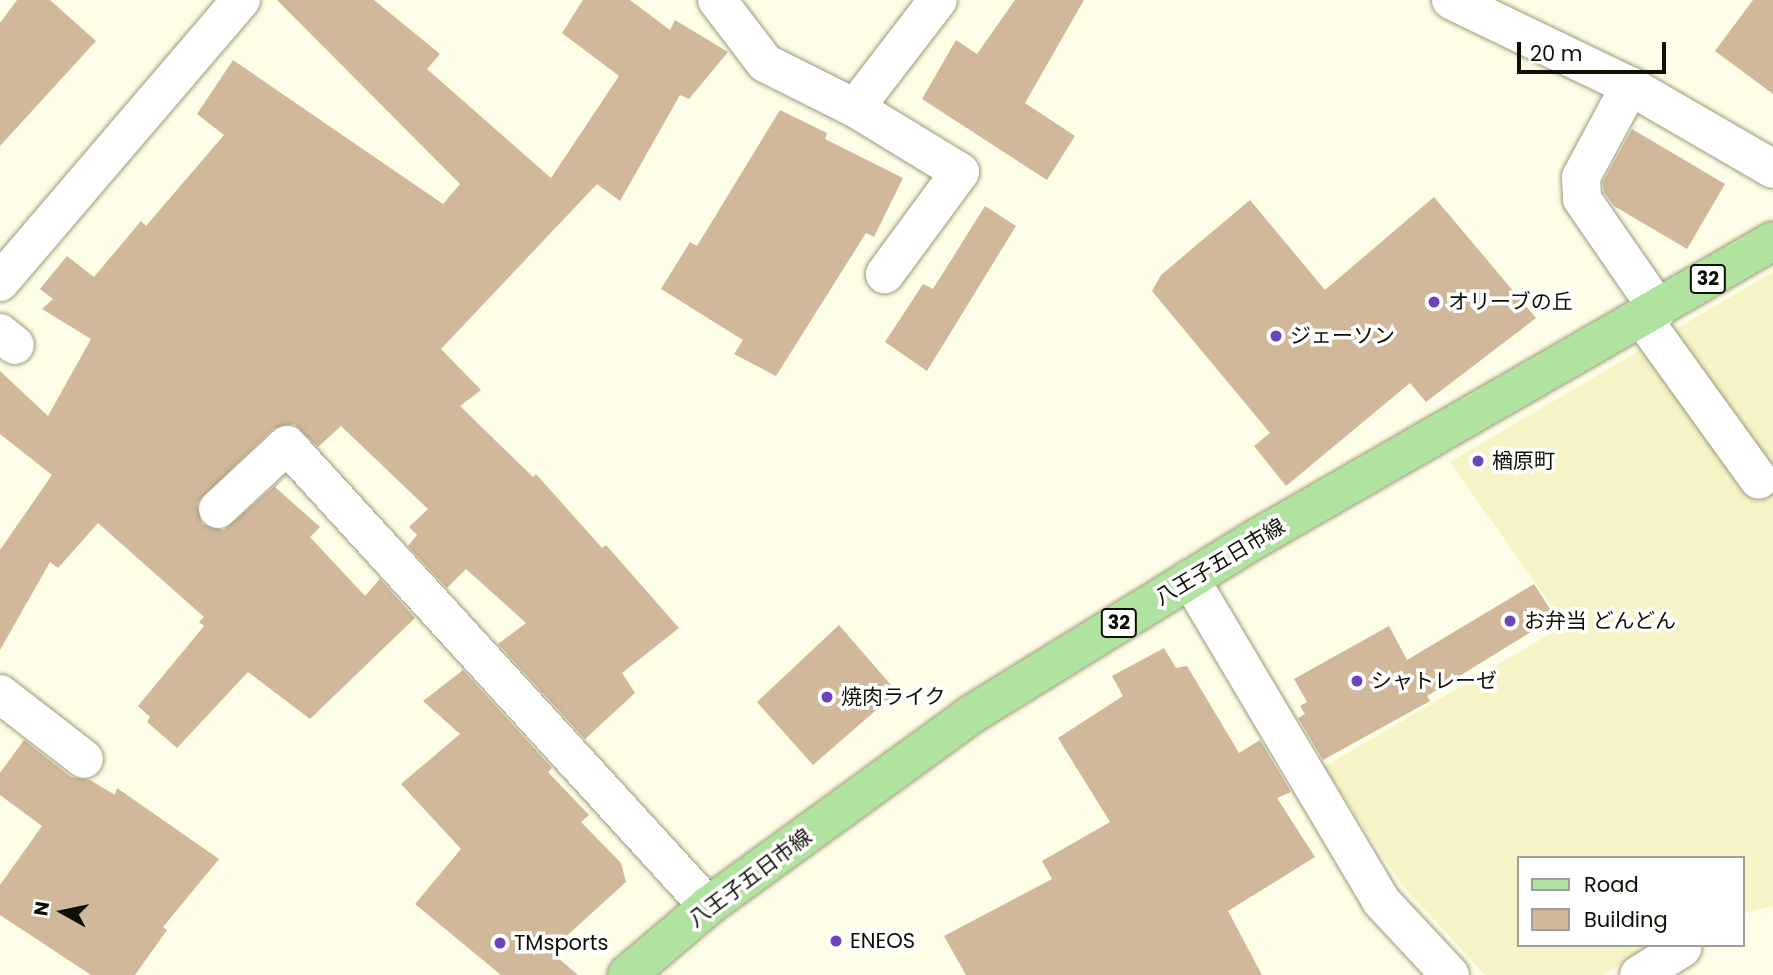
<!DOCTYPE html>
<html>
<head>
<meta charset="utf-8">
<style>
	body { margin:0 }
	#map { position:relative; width:1773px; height:975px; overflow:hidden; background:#fefde7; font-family:Poppins,"Noto Sans JP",sans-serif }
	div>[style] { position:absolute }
	.built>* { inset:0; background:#f6f3c6 }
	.building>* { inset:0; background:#d1b89b }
	.roads { filter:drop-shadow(0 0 2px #9c9a77) drop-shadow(0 0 2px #9c9a77) }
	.minor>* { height:38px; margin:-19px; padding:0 19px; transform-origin:19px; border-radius:19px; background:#fff }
	.major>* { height:38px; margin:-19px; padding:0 19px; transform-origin:19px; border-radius:19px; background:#b0e2a0 }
	.dots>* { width:19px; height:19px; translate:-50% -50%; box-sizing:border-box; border:4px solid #fff; border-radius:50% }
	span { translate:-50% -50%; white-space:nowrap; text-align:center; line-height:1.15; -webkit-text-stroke:7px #fff; paint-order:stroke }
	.shield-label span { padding:2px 5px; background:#fff; border:2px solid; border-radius:5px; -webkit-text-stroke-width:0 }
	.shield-label { font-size:19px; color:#100f03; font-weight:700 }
	.poi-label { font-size:21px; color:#100f03 }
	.left { translate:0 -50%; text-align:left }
	.street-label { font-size:21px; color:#100f03 }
	.legend { position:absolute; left:1517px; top:856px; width:228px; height:91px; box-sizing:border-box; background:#fff; border:2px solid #9f9f9a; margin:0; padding:9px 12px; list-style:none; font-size:21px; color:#100f03 }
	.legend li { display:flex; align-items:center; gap:14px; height:35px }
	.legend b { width:35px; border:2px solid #9f9f9a }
	.north { position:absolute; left:28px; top:877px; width:70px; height:70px; -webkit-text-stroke:5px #fff; paint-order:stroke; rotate:279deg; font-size:19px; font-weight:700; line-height:28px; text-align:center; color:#100f03 }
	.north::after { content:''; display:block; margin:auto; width:24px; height:32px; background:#100f03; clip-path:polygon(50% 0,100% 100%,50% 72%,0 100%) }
	.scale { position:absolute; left:1517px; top:42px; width:149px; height:32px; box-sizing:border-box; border:4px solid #100f03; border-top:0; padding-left:9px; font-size:21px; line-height:24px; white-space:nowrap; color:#100f03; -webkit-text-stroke:5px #fff; paint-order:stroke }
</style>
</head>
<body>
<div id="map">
	<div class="built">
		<i style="clip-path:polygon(1773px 272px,1773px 906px,1743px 913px,1743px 858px,1519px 858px,1519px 945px,1648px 945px,1604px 975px,1485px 975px,1402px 885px,1324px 767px,1565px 625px,1450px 462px)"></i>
	</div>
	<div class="building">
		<i style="clip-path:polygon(17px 0,50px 0,96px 41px,0 146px,0 23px)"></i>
		<i style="clip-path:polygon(277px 0,374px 0,440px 54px,427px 69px,551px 178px,619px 76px,562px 33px,583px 0,630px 0,670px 30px,675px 20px,728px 52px,689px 99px,680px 95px,620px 201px,597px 184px,441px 349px,481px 390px,460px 406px,533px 477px,536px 474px,602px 548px,606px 545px,679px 628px,622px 673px,635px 693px,585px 739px,498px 644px,526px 623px,466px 569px,447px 588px,408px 546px,417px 535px,409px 527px,428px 509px,341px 426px,318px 447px,294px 424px,273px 429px,197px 503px,202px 524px,224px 530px,286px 476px,275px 487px,320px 527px,310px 537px,365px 596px,380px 579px,415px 618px,310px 719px,248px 672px,177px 748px,147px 722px,150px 717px,138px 706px,204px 626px,199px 622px,204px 617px,98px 523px,58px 568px,50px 562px,0 650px,0 550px,52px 475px,0 434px,0 371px,48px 416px,91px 339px,42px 309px,53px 299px,40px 289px,67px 256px,94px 277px,141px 221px,146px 226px,224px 135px,197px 114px,233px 60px,443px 204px,460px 184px)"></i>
		<i style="clip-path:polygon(1015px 0,1084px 0,1025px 103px,1075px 136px,1047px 180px,922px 99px,956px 40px,977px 54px)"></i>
		<i style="clip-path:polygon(1753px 0,1773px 0,1773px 94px,1715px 51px)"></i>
		<i style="clip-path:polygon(780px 110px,827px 133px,825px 139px,903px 178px,874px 237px,866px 233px,776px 376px,734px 354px,743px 340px,661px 289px,690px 242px,697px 246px)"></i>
		<i style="clip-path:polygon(1632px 129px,1725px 184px,1687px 249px,1614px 206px,1604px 192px,1603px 182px)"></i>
		<i style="clip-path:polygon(1434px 197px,1536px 318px,1426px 402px,1410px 383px,1286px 486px,1254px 446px,1270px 433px,1152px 291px,1161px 275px,1250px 200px,1325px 290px)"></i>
		<i style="clip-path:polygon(985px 206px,1016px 226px,927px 371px,885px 342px,923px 284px,933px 289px)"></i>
		<i style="clip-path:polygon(1534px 584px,1555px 617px,1427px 696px,1430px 701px,1323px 760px,1298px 718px,1305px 714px,1300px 706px,1307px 702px,1294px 679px,1389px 626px,1407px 660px)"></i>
		<i style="clip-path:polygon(839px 625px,897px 692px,813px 765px,757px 702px)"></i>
		<i style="clip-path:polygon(1164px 648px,1176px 668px,1187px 666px,1239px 753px,1260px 740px,1291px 792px,1277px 798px,1315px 857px,1228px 911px,1262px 975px,966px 975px,944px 936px,1052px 879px,1042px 861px,1110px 822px,1058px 738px,1123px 696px,1112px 676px)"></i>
		<i style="clip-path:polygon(463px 670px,552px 768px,548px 772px,589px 815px,581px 822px,621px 863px,626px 882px,550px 951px,578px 975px,501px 975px,415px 904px,461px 849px,401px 784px,460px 734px,423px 701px)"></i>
		<i style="clip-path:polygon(24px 740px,71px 777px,90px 780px,115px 795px,117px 788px,219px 859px,163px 927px,167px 930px,135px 975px,91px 975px,0 915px,0 885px,42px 826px,0 795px,0 773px)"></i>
	</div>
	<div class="roads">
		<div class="minor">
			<i style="left:717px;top:0;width:79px;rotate:52.7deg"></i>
			<i style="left:765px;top:63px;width:101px;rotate:26.6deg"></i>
			<i style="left:855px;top:108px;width:123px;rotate:31.4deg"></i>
			<i style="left:960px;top:172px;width:127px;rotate:126.3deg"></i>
			<i style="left:1451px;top:0;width:199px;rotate:25.7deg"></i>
			<i style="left:1630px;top:86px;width:165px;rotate:30.1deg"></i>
			<i style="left:1630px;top:86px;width:103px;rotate:118.3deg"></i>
			<i style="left:1581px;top:177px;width:22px;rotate:87deg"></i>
			<i style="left:1582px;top:199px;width:134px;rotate:55.4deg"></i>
			<i style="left:855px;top:108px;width:136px;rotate:-52.5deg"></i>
			<i style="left:0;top:282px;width:371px;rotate:-49.5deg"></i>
			<i style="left:1643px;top:319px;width:198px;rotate:54.2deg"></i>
			<i style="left:0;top:333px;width:19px;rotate:39deg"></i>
			<i style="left:218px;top:509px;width:94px;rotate:-42.8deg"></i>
			<i style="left:287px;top:445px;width:624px;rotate:47.6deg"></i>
			<i style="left:1190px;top:579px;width:374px;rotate:59.3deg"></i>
			<i style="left:1381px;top:901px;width:101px;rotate:47deg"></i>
			<i style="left:0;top:694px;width:106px;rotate:37.7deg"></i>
			<i style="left:1639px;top:975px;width:51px;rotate:-32.1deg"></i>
		</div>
		<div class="major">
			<i style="left:627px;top:975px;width:106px;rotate:-40.4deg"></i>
			<i style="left:708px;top:906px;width:326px;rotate:-36deg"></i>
			<i style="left:972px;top:714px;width:329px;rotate:-31.7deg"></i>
			<i style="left:1252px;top:541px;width:601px;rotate:-29.93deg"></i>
		</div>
	</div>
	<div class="dots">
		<i style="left:1434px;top:302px;background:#6b43bb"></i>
		<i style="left:1276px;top:336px;background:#6b43bb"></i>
		<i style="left:1478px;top:461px;background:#6b43bb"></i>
		<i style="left:1510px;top:621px;background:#6b43bb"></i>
		<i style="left:1357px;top:681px;background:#6b43bb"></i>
		<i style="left:827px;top:697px;background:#6b43bb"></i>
		<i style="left:836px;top:941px;background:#6b43bb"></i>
		<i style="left:500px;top:943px;background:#6b43bb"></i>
	</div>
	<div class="shield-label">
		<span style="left:1708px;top:279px">32</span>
		<span style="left:1119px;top:623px">32</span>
	</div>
	<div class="poi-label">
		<span class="left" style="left:1448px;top:302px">オリーブの丘</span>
		<span class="left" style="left:1290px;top:336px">ジェーソン</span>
		<span class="left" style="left:1492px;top:461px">楢原町</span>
		<span class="left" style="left:1524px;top:621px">お弁当 どんどん</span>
		<span class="left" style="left:1371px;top:681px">シャトレーゼ</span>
		<span class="left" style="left:841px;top:697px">焼肉ライク</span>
		<span class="left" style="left:850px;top:941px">ENEOS</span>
		<span class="left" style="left:514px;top:943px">TMsports</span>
	</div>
	<div class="street-label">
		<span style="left:1220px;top:562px;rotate:-31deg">八王子五日市線</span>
		<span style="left:750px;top:878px;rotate:-37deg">八王子五日市線</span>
	</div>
	<ul class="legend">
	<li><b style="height:9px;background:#b0e2a0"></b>Road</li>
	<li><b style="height:19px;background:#d1b89b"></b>Building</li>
	</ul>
	<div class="north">N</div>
	<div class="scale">20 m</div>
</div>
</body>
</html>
